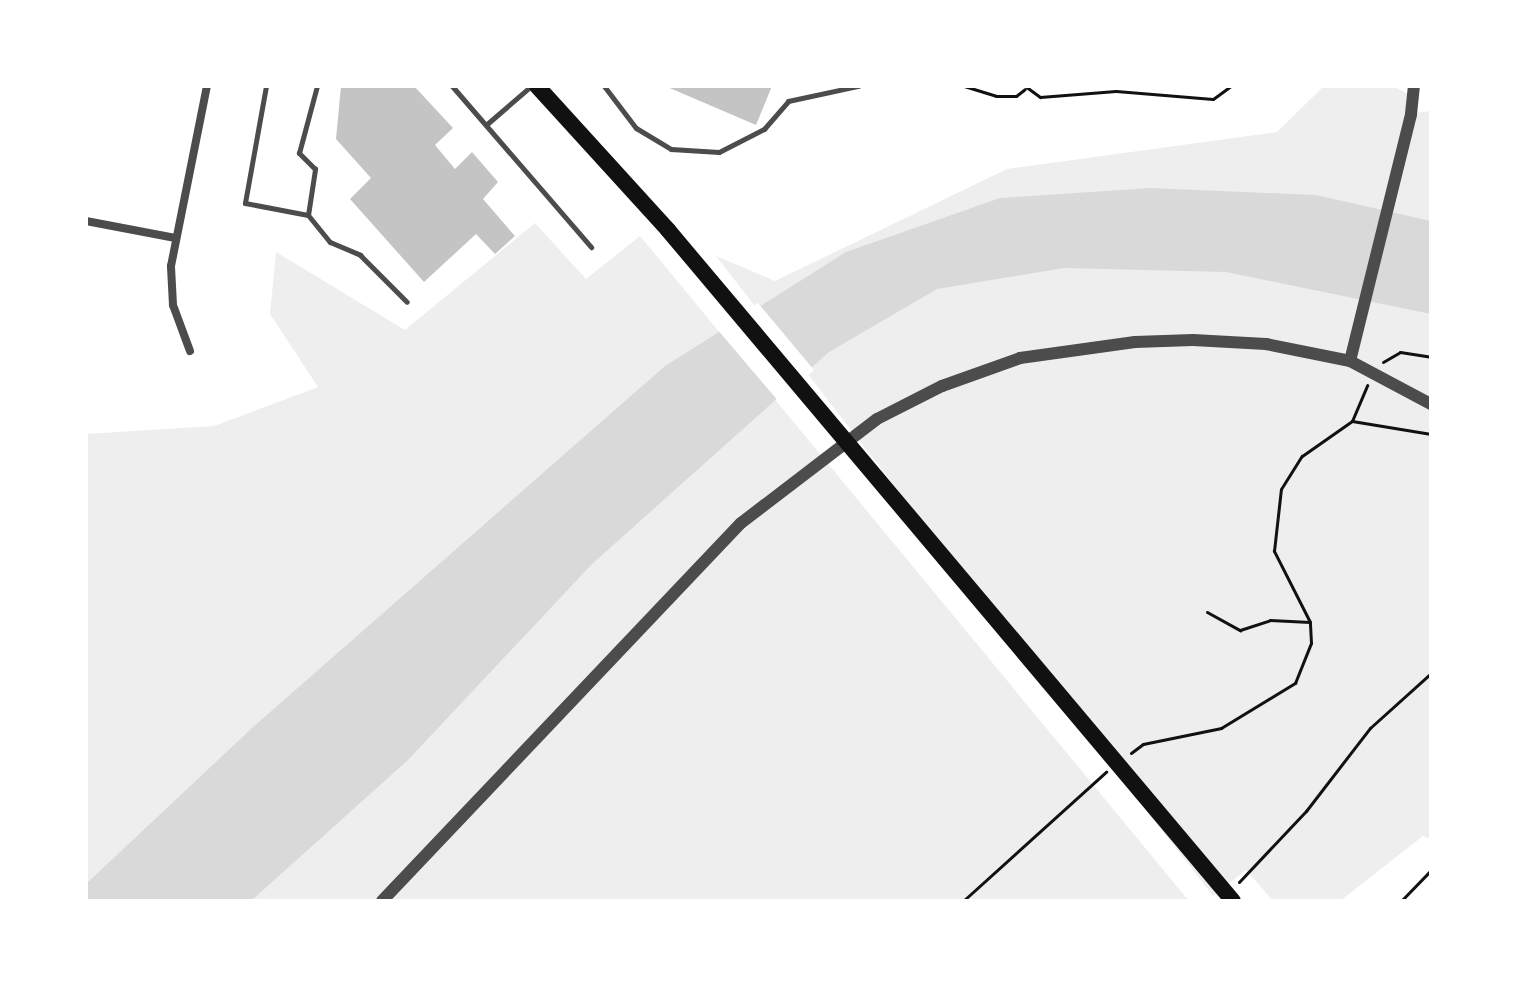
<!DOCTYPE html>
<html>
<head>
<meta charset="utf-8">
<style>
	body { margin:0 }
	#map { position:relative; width:1517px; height:987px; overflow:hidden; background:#fff; font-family:Overpass,sans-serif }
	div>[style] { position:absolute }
	.green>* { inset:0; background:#eee }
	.water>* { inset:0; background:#d9d9d9 }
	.pier>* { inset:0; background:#fff }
	.building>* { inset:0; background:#c4c4c4 }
	.path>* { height:3px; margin:-1.5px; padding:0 1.5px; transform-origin:1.5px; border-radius:1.5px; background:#111 }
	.service>* { height:5px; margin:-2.5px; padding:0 2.5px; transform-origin:2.5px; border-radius:2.5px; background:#4c4c4c }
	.minor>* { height:8px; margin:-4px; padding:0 4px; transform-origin:4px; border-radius:4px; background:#4c4c4c }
	.tertiary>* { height:12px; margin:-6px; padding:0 6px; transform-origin:6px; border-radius:6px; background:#4c4c4c }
	.primary>* { height:16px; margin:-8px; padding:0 8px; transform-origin:8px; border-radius:8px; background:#111 }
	span { translate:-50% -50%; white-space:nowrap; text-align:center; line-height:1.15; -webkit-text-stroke:8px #fff; paint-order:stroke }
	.frame { position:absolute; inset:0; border:88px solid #fff; pointer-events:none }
</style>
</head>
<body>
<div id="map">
	<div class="green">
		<i style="clip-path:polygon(1324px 86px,1392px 86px,1417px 98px,1413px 113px,1431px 111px,1431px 839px,1423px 836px,1340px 901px,1273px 901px,1246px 870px,1213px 896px,716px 256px,775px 281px,1007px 169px,1277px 132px)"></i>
		<i style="clip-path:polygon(535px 223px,586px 279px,640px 236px,1189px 901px,86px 901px,86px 434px,214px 426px,318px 387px,270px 314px,276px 252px,405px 330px)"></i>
	</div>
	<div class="water">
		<i style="clip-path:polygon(1150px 188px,1316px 195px,1431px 221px,1431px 314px,1226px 272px,1064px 268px,937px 289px,829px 352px,592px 564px,408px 760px,251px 901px,86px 901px,86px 884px,252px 728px,665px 366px,846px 252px,1000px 198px)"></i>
	</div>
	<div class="pier">
		<i style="clip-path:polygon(758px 303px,814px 370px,779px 402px,717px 329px)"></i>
	</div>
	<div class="building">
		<i style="clip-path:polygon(341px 86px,414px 86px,453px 128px,435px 145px,455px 169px,472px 152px,498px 182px,483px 199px,515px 236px,495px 254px,476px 234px,424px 282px,350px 199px,371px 178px,336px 139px)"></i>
		<i style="clip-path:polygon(665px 86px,772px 86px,756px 125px)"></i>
	</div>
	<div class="path">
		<i style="left:964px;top:86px;width:34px;rotate:17deg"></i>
		<i style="left:996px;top:96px;width:20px"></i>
		<i style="left:1016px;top:96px;width:11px;rotate:-38deg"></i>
		<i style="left:1025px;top:86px;width:19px;rotate:36deg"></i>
		<i style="left:1040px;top:97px;width:76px;rotate:-4.5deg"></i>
		<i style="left:1116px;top:91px;width:97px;rotate:4.7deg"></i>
		<i style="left:1213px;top:99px;width:22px;rotate:-36deg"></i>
		<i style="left:1383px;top:362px;width:20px;rotate:-30deg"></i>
		<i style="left:1400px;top:352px;width:31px;rotate:9deg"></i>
		<i style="left:1352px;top:421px;width:80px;rotate:9.3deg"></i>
		<i style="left:1207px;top:612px;width:38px;rotate:29deg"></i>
		<i style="left:1240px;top:630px;width:32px;rotate:-18deg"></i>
		<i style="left:1270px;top:620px;width:40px;rotate:2.9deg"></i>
		<i style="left:1131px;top:753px;width:15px;rotate:-37deg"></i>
		<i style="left:1143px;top:744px;width:80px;rotate:-11.6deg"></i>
		<i style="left:1221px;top:728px;width:87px;rotate:-31.3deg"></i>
		<i style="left:1295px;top:683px;width:43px;rotate:-68.2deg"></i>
		<i style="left:1311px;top:643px;width:21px;rotate:-93deg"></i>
		<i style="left:1310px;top:622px;width:80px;rotate:-116.9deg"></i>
		<i style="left:1274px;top:551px;width:62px;rotate:-83.6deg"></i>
		<i style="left:1281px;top:489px;width:39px;rotate:-58deg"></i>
		<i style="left:1302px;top:456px;width:61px;rotate:-35deg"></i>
		<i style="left:1352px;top:421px;width:39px;rotate:-67deg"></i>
		<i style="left:1239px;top:882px;width:98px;rotate:-46.7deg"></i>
		<i style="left:1306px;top:811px;width:105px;rotate:-52.4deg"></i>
		<i style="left:1370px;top:728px;width:82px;rotate:-42deg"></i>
		<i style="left:963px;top:901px;width:193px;rotate:-42.1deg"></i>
		<i style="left:1401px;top:901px;width:43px;rotate:-45.9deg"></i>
	</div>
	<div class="service">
		<i style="left:266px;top:86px;width:119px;rotate:100.2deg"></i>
		<i style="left:245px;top:203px;width:64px;rotate:10.8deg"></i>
		<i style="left:308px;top:215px;width:35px;rotate:51deg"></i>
		<i style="left:330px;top:242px;width:33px;rotate:23deg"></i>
		<i style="left:360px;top:255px;width:66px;rotate:45deg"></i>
		<i style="left:452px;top:86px;width:213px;rotate:49.2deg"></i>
		<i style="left:604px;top:86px;width:53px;rotate:52.7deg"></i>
		<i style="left:636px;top:128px;width:41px;rotate:31deg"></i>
		<i style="left:671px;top:149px;width:48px;rotate:3.6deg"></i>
		<i style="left:719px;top:152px;width:51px;rotate:-27.1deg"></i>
		<i style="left:764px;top:129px;width:37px;rotate:-49deg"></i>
		<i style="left:788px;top:101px;width:72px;rotate:-12.1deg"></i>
		<i style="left:487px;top:124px;width:58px;rotate:-40.8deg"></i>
		<i style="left:308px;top:215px;width:47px;rotate:-81.3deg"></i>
		<i style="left:315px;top:169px;width:23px;rotate:-135deg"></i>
		<i style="left:299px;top:153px;width:69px;rotate:-75deg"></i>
	</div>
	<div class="minor">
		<i style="left:86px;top:221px;width:91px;rotate:10.8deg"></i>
		<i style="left:190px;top:351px;width:49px;rotate:-110.3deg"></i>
		<i style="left:173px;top:305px;width:39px;rotate:-93deg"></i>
		<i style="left:171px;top:266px;width:184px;rotate:-78.7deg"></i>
	</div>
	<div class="tertiary">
		<i style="left:1350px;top:361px;width:254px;rotate:-76.1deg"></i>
		<i style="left:1411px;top:114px;width:28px;rotate:-84deg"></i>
		<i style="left:382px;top:901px;width:521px;rotate:-46.48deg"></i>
		<i style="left:741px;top:523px;width:171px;rotate:-37.4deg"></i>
		<i style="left:877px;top:419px;width:73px;rotate:-26.9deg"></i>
		<i style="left:942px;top:386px;width:83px;rotate:-19.7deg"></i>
		<i style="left:1020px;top:358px;width:116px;rotate:-7.9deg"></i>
		<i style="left:1135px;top:342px;width:58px;rotate:-2deg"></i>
		<i style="left:1193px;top:340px;width:73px;rotate:3.1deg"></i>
		<i style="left:1266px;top:344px;width:86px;rotate:11.4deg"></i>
		<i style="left:1350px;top:361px;width:92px;rotate:28deg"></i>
	</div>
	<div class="primary">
		<i style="left:537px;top:86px;width:195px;rotate:47.7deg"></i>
		<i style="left:668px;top:230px;width:877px;rotate:49.9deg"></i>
	</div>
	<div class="frame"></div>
</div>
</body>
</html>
